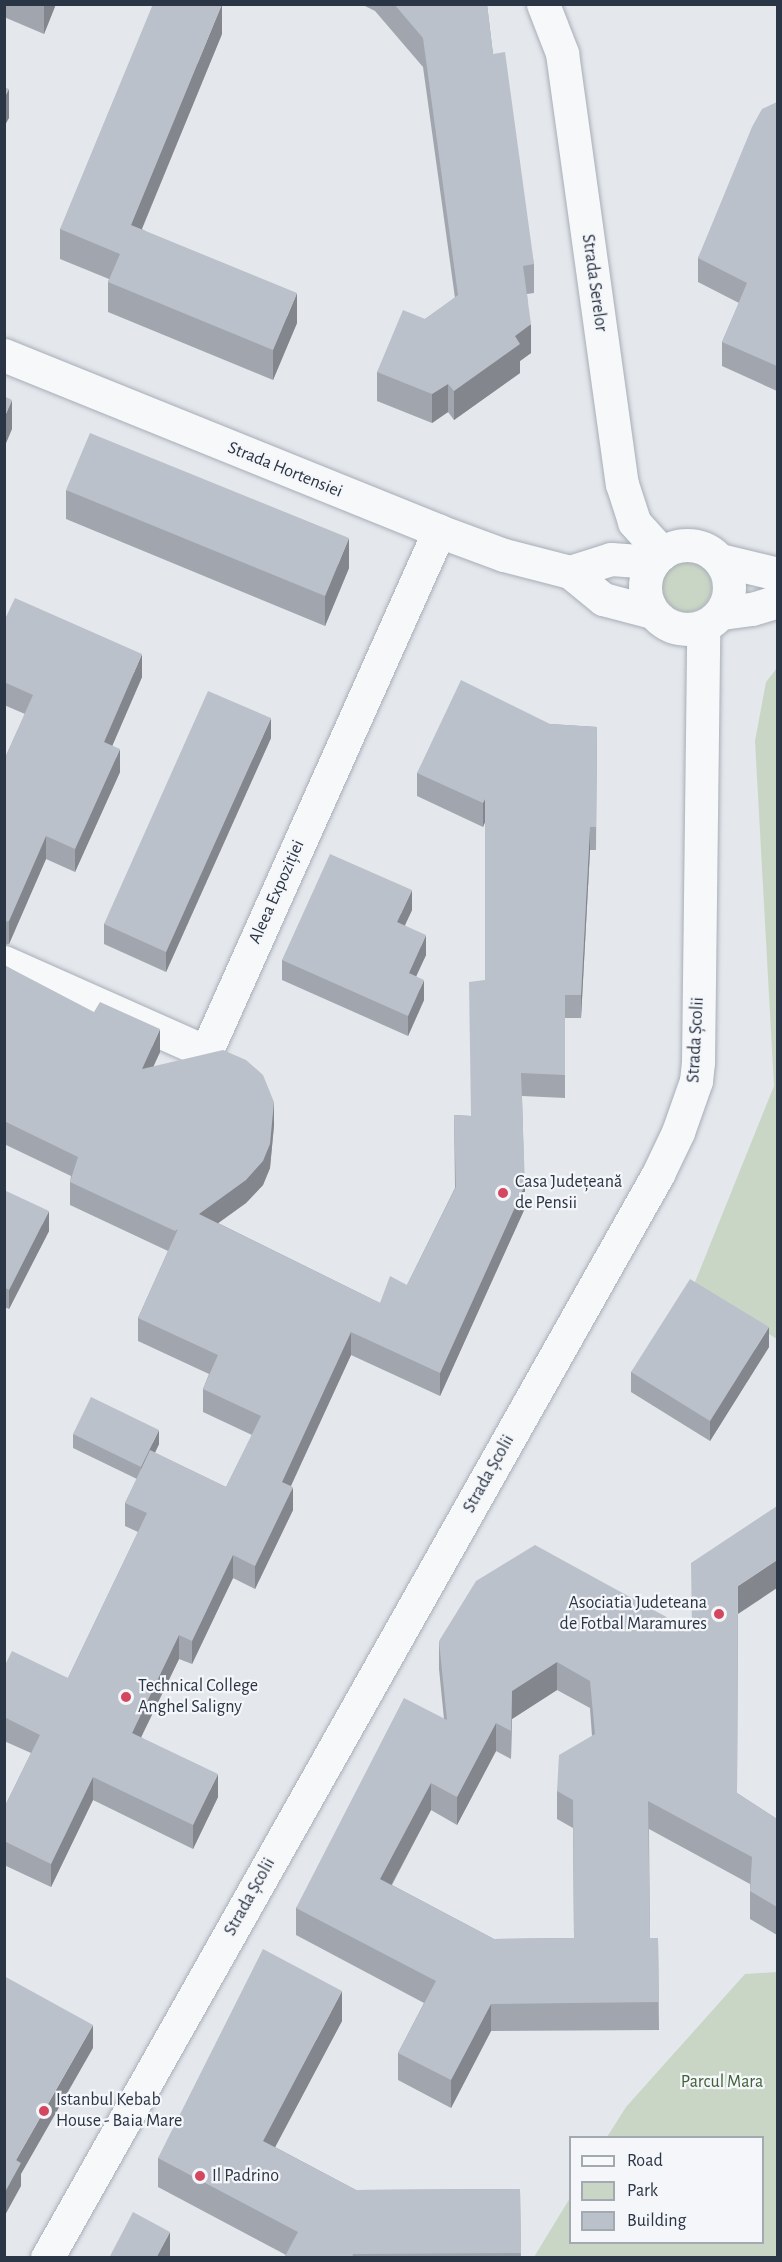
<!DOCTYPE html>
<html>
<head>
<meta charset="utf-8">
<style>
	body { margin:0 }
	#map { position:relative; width:782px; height:2262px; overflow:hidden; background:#e4e7ec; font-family:"Alegreya Sans",sans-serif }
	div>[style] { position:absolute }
	.green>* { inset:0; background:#cad6c5 }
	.round { border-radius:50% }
	.roads { filter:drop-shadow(0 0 2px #a8aeb7) drop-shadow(0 0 2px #a8aeb7) }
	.minor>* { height:33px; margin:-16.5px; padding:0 16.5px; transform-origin:16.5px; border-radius:16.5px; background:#f7f8fa }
	.minor>.ring { margin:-16.5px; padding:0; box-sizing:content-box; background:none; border:33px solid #f7f8fa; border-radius:50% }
	.wall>* { inset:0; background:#a1a6ae }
	.shaded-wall>* { inset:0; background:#83878d }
	.building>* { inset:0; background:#bbc1ca }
	.dots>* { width:16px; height:16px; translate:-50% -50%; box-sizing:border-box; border:3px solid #f4f6f9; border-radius:50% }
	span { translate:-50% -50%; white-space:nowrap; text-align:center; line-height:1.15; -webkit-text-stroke:4.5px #f4f6f9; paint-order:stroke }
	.street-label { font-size:18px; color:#2a3545 }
	.poi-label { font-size:18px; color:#2a3545 }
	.left { translate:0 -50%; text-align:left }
	.right { translate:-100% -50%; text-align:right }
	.park-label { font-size:18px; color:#416137 }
	.frame { position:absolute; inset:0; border:6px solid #2a3545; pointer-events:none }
	.legend { position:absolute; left:569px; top:2136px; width:195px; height:108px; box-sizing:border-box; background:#f4f6f9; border:2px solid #a3a9b1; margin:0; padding:8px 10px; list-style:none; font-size:18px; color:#2a3545 }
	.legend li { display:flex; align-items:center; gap:12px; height:30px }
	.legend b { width:30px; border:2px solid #a3a9b1 }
</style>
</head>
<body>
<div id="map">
	<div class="green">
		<i class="round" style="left:662px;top:562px;width:50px;height:50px"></i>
		<i style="clip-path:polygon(777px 668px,777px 1339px,693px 1287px,774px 1086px,755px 741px,766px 682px)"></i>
		<i style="clip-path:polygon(777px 1972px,777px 2257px,534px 2257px,570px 2198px,570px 2242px,762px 2242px,762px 2138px,607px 2137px,626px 2107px,745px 1974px)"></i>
	</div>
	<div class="roads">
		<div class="minor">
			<i style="left:543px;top:4px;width:53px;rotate:68.8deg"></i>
			<i style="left:562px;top:53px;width:435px;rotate:82.1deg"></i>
			<i style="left:622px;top:484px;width:40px;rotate:72deg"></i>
			<i style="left:634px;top:522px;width:42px;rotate:47.9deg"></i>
			<i style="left:4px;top:355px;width:469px;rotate:22deg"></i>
			<i style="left:439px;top:531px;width:69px;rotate:20.3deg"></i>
			<i style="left:504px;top:555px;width:68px;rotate:14.4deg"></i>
			<i style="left:570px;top:572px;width:43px;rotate:39.3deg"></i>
			<i style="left:603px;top:599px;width:51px;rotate:14.9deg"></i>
			<i class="ring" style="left:645px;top:545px;width:51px;height:51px"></i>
			<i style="left:720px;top:560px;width:60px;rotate:13.6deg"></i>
			<i style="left:570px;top:572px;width:43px;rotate:-17.6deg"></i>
			<i style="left:611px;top:559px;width:42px;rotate:4.1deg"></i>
			<i style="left:722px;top:613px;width:30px;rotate:-8deg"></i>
			<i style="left:752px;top:609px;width:27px;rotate:-17deg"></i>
			<i style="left:4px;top:962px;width:221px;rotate:24deg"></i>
			<i style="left:206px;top:1052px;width:571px;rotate:-65.91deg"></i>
			<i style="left:47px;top:2258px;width:1244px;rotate:-60.59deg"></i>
			<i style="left:658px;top:1174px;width:47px;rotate:-64.5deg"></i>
			<i style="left:678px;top:1132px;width:54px;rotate:-70.6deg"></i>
			<i style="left:696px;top:1081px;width:19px;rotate:-84deg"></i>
			<i style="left:698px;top:1062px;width:435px;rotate:-89.3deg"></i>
		</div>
	</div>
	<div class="wall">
		<i style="clip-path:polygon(4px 4px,56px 4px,44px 34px,4px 17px)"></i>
		<i style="clip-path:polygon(361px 4px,487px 4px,493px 54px,534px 264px,534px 293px,527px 294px,531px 353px,520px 361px,520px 373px,454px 420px,448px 412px,432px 423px,377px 401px,377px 372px,425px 319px,455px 298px,423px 67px,375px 11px)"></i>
		<i style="clip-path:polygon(222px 34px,142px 229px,297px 323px,273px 380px,108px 312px,108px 282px,109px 279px,60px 259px,60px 229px)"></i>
		<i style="clip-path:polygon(777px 102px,777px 391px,722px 366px,722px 342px,739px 303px,698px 282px,698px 258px)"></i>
		<i style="clip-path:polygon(66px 490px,349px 568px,325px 626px,66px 519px)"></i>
		<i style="clip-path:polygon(4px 621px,142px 677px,112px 746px,120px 772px,75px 872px,46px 859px,9px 944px,4px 945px,4px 760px,25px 714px,4px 705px)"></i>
		<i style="clip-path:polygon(550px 724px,597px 727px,596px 850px,590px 850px,581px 1018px,565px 1018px,565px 1098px,522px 1096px,525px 1208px,440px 1396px,351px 1355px,291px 1486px,293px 1510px,255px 1589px,233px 1578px,192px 1664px,179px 1659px,141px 1737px,218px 1797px,193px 1849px,93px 1800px,51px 1887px,4px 1865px,4px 1808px,31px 1753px,4px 1741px,4px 1667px,68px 1678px,138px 1532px,125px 1526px,125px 1503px,137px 1479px,73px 1448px,73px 1434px,159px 1444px,155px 1453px,226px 1487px,252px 1435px,203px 1412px,203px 1389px,209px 1374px,138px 1341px,138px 1318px,168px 1251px,70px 1205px,70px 1182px,71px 1176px,4px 1144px,4px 965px,160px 1052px,153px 1066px,274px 1125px,270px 1168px,263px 1185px,246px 1203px,218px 1223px,380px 1303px,407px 1285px,455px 1188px,454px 1115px,471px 1116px,485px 980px,485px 822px,483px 827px,417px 796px,417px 773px)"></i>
		<i style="clip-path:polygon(271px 738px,166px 972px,104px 944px,104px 924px)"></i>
		<i style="clip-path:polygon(412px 910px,405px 925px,426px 955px,416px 976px,424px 1000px,408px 1036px,282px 980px,282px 960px)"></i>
		<i style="clip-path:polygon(4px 1190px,49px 1231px,9px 1309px,4px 1307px)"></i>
		<i style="clip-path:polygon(769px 1347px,710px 1441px,631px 1392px,631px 1372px)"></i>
		<i style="clip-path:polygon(evenodd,738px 1614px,737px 1793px,777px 1819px,777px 1935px,750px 1919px,750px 1884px,649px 1829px,650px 1938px,658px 1938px,659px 2030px,491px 2031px,451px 2108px,398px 2080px,398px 2053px,424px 2003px,296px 1935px,296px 1908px,444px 1719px,439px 1669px,439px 1641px,691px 1630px,738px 1614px,557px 1690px,590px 1708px,592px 1736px,557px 1791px,557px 1819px,573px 1828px,574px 1938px,494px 1939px,392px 1885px,431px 1810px,457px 1825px,496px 1751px,511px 1759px,512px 1719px,557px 1690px)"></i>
		<i style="clip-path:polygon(342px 2021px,275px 2147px,356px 2190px,520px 2189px,521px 2258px,284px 2258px,286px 2255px,158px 2187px,158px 2158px)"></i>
	</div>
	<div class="shaded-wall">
		<i style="clip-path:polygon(44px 4px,56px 4px,44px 34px)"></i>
		<i style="clip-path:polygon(222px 4px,222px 34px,131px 255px,131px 225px)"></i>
		<i style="clip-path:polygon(9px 89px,9px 118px,4px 127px,4px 98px)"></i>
		<i style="clip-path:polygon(297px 293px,297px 323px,273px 380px,273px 350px)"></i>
		<i style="clip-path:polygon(531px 324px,531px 353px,520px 361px,520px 373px,454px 420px,454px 391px,515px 336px)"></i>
		<i style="clip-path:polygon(448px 384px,448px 412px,432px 423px,432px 394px)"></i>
		<i style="clip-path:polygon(12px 400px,12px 429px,4px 448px,4px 418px)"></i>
		<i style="clip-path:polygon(349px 538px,349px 568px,325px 626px,325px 596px)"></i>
		<i style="clip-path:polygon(142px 654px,142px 677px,104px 765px,104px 742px)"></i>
		<i style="clip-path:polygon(271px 718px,271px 738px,166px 972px,166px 952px)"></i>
		<i style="clip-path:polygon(120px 749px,120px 772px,75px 872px,75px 849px)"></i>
		<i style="clip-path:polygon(485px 799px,485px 822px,483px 827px,483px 803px)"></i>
		<i style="clip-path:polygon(590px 827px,590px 850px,581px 1018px,581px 995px)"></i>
		<i style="clip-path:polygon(46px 836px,46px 859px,9px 944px,9px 921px)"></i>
		<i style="clip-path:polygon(412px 890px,412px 910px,397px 942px,397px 922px)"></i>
		<i style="clip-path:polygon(426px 935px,426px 955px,409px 992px,409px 973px)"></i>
		<i style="clip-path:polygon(424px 980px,424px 1000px,408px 1036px,408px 1016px)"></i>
		<i style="clip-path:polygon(160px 1029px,160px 1052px,142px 1092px,142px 1069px)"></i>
		<i style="clip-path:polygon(274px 1102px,274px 1125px,270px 1168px,263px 1185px,246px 1203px,199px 1237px,199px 1214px)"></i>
		<i style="clip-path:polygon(525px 1185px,525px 1208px,440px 1396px,440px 1373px)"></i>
		<i style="clip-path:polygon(49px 1211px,49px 1231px,9px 1309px,9px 1290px)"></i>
		<i style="clip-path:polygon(769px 1327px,769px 1347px,710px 1441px,710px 1421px)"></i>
		<i style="clip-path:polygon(351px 1332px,351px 1355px,282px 1505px,282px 1482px)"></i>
		<i style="clip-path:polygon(159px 1430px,159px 1444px,141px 1481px,141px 1467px)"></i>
		<i style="clip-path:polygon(293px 1487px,293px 1510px,255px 1589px,255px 1566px)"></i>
		<i style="clip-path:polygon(233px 1555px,233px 1578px,192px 1664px,192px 1641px)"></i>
		<i style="clip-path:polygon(777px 1560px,777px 1588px,738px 1614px,738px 1586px)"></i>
		<i style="clip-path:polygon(179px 1635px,179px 1659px,132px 1756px,132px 1733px)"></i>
		<i style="clip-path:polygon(557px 1662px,557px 1690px,512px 1719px,511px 1759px,512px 1691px)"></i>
		<i style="clip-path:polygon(496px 1723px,496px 1751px,457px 1825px,457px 1797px)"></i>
		<i style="clip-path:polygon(218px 1774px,218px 1797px,193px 1849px,193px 1825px)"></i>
		<i style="clip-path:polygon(93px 1777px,93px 1800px,51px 1887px,51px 1864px)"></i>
		<i style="clip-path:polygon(431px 1783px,431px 1810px,380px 1906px,380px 1879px)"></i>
		<i style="clip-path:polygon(342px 1991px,342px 2021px,263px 2170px,263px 2141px)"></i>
		<i style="clip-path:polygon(491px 2004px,491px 2031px,451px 2108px,451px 2080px)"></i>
		<i style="clip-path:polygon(93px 2025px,93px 2048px,21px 2174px,21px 2186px,4px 2217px,4px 2194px,16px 2160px)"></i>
		<i style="clip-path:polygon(170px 2232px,170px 2258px,156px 2258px)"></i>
	</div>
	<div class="building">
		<i style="clip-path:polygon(153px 4px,222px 4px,131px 225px,297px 293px,273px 350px,108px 282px,120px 254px,60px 229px)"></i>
		<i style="clip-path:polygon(394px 4px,487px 4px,493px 54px,505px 52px,534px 264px,523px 266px,531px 324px,515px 336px,520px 344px,454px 391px,448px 384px,432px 394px,377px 372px,403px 310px,425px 319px,458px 295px,423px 38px)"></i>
		<i style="clip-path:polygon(4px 87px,9px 89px,4px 98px)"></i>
		<i style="clip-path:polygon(777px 102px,777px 366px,722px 342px,747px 283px,698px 258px,752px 127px,762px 109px)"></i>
		<i style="clip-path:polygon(4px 396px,12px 400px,4px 418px)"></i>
		<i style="clip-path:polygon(90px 433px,349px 538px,325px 596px,66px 490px)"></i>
		<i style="clip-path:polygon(15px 598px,142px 654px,104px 742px,120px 749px,75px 849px,46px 836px,9px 921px,4px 922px,4px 760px,33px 695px,4px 682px,4px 621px)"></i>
		<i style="clip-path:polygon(461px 680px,550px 724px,597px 727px,596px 827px,590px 827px,581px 995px,565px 995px,565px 1075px,521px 1073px,525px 1185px,440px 1373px,351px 1332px,282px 1482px,293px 1487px,255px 1566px,233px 1555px,192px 1641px,179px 1635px,132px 1733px,218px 1774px,193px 1825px,93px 1777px,51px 1864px,4px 1841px,4px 1808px,40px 1735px,4px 1717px,4px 1667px,12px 1651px,68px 1678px,147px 1513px,125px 1503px,150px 1450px,226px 1487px,261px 1416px,203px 1389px,218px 1355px,138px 1318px,178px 1229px,175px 1231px,70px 1182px,78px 1157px,4px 1121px,4px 965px,94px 1012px,100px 1002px,160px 1029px,142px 1069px,223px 1050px,246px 1060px,263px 1075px,274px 1102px,270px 1144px,263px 1161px,246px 1180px,199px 1214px,380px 1303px,390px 1276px,407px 1285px,456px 1187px,454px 1115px,471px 1116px,469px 982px,485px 980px,485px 799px,483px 803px,417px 773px)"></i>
		<i style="clip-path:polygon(208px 691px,271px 718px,166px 952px,104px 924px)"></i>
		<i style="clip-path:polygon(330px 854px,412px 890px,397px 922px,426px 935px,409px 973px,424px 980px,408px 1016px,282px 960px)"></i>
		<i style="clip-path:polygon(4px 1190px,49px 1211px,9px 1290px,4px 1287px)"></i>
		<i style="clip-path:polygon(690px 1279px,769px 1327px,710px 1421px,631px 1372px)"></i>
		<i style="clip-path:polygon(91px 1397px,159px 1430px,141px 1467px,73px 1434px)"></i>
		<i style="clip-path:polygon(evenodd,777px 1506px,777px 1560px,738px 1586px,737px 1793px,777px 1819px,777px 1907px,750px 1891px,752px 1857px,648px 1801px,650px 1938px,658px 1938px,659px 2002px,491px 2004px,451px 2080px,398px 2053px,436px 1981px,296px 1908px,404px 1698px,447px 1720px,439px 1641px,476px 1581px,535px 1545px,692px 1631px,691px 1563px,777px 1506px,557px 1662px,590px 1681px,595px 1734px,559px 1755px,557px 1791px,573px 1800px,574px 1938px,494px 1939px,380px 1879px,431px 1783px,457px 1797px,496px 1723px,511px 1731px,512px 1691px,557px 1662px)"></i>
		<i style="clip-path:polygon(263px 1949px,342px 1991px,263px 2141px,356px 2190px,520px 2189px,521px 2253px,353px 2254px,352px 2258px,284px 2258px,298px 2232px,158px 2158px)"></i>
		<i style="clip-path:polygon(4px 1976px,93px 2025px,16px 2160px,21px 2163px,4px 2194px)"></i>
		<i style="clip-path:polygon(133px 2212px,170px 2232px,156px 2258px,109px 2258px)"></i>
	</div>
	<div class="dots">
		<i style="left:503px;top:1193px;background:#d34761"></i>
		<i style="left:719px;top:1614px;background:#d34761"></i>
		<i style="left:126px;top:1697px;background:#d34761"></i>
		<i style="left:44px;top:2111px;background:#d34761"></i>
		<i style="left:200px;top:2176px;background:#d34761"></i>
	</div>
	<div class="street-label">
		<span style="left:594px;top:283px;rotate:82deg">Strada Serelor</span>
		<span style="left:285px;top:470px;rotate:22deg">Strada Hortensiei</span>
		<span style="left:277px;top:892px;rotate:-66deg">Aleea Expoziției</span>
		<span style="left:696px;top:1040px;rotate:-87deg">Strada Școlii</span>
		<span style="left:489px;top:1474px;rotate:-61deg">Strada Școlii</span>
		<span style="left:250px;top:1897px;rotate:-61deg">Strada Școlii</span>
	</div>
	<div class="poi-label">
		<span class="left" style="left:515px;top:1193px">Casa Județeană<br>de Pensii</span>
		<span class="right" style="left:707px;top:1614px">Asociatia Judeteana<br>de Fotbal Maramures</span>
		<span class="left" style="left:138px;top:1697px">Technical College<br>Anghel Saligny</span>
		<span class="left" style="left:56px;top:2111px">Istanbul Kebab<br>House - Baia Mare</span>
		<span class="left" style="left:212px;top:2176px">Il Padrino</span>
	</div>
	<div class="park-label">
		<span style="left:722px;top:2082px">Parcul Mara</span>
	</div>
	<div class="frame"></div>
	<ul class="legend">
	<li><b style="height:8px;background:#f7f8fa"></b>Road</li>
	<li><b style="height:16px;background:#cad6c5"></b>Park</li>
	<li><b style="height:16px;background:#bbc1ca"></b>Building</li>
	</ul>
</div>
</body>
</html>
